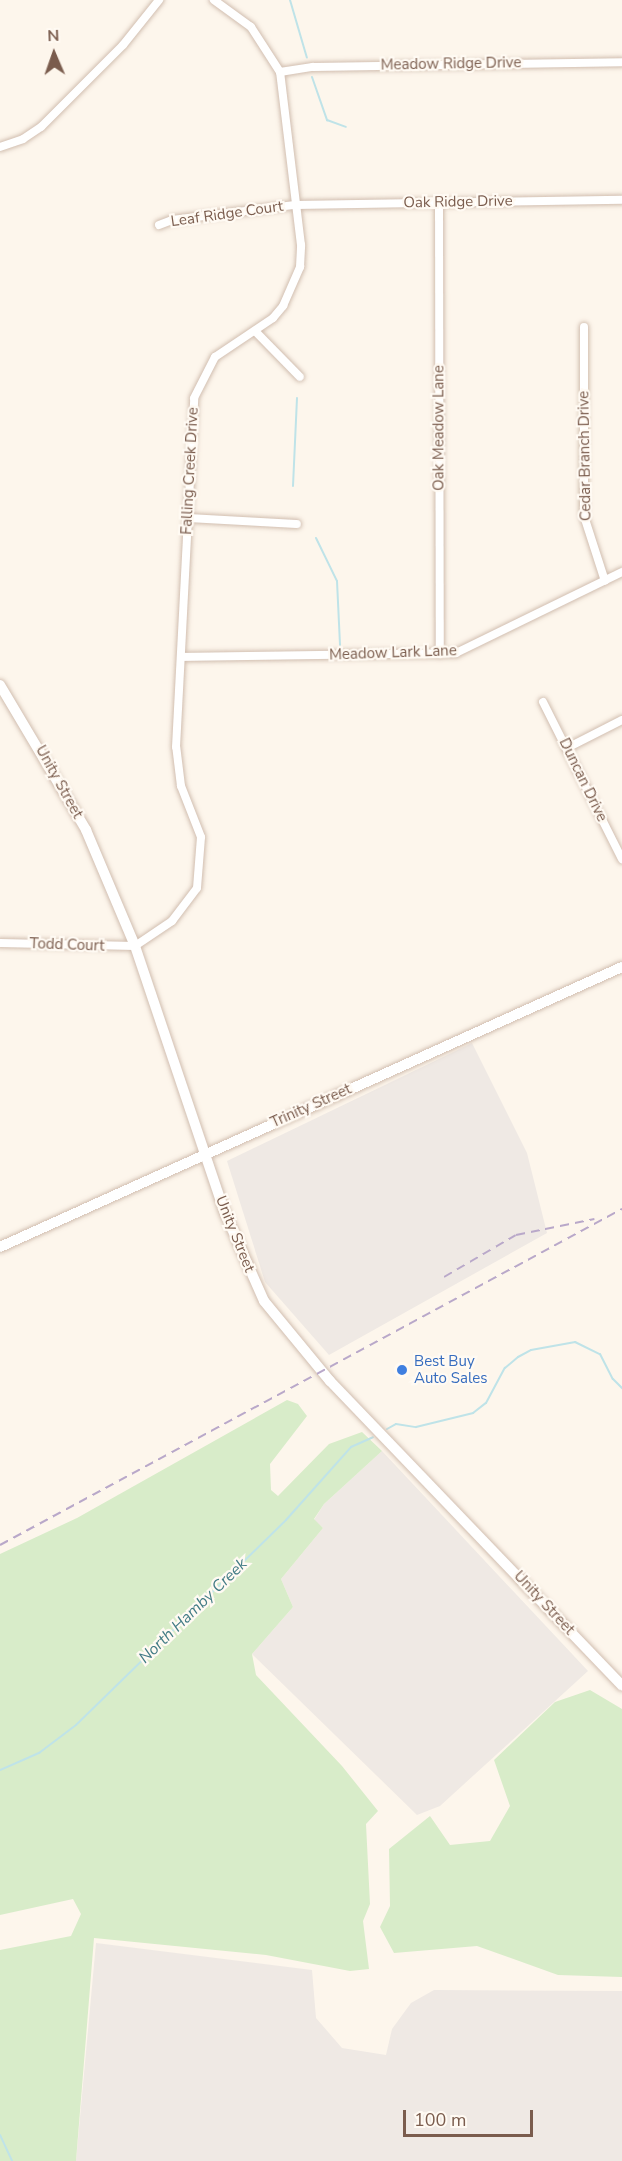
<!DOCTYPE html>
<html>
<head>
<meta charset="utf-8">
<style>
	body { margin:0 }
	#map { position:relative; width:622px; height:2161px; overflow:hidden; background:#fdf6ec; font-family:"Nunito Sans",sans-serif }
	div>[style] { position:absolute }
	.industrial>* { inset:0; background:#efe9e4 }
	.green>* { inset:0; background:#d8ecc9 }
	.stream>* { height:2px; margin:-1px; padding:0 1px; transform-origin:1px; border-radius:1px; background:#bfe3e8 }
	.roads { filter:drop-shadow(0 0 2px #d1beb0) drop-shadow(0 0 2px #d1beb0) }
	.minor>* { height:8px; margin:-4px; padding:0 4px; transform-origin:4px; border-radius:4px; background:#fff }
	.tertiary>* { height:10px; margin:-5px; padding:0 5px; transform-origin:5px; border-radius:5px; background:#fff }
	.rail>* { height:2px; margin-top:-1px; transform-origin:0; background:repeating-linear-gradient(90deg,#b9a8c9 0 9px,transparent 0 15px) }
	.dots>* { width:16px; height:16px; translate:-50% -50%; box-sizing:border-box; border:3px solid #fffaf3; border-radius:50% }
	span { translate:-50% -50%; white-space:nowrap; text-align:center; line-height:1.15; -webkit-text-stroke:4.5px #fffaf3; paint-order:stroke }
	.street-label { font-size:15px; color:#7a5c4d }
	.shop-label { font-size:15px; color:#366cbe }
	.left { translate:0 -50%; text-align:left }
	.water-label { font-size:16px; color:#437c86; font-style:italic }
	.north { position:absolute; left:24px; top:24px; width:60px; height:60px; -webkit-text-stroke:4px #fffaf3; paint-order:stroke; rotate:358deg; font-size:16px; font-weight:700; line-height:24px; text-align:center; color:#7a5c4d }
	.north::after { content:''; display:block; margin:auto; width:21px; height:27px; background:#7a5c4d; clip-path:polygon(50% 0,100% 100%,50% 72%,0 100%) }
	.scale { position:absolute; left:403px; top:2110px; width:130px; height:27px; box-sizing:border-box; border:3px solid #7a5c4d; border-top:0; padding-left:8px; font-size:18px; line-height:21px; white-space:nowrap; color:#7a5c4d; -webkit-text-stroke:4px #fffaf3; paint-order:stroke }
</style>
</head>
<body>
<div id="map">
	<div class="industrial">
		<i style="clip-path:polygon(472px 1043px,527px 1153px,547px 1233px,329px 1355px,265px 1282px,227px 1161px)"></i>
		<i style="clip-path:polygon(382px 1451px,588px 1671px,440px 1806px,417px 1815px,252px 1654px,293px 1607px,281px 1579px,323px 1528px,314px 1520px,324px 1504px)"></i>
		<i style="clip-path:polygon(96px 1943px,312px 1970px,316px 2018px,342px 2048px,386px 2055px,392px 2029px,411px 2003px,434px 1990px,622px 1991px,622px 2161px,76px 2161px)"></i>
	</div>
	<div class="green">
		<i style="clip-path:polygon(287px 1400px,298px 1404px,307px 1416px,270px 1464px,271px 1490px,278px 1496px,329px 1444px,362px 1432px,382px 1451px,324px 1504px,314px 1519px,323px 1528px,281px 1579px,293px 1607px,252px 1654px,256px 1675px,342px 1766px,378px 1811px,366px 1824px,370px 1904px,363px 1921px,369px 1969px,350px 1971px,266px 1955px,94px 1938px,76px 2161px,0 2161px,0 1950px,71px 1936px,81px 1914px,73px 1899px,0 1915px,0 1554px,77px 1518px)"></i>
		<i style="clip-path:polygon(590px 1690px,622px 1709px,622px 1977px,558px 1975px,477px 1946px,394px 1953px,380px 1927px,390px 1906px,389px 1849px,430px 1816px,450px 1845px,490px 1841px,510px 1806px,494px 1760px,555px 1702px)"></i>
	</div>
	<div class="stream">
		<i style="left:290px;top:0;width:60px;rotate:73.7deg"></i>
		<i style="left:312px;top:77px;width:46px;rotate:70.8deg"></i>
		<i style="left:327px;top:120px;width:20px;rotate:20deg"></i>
		<i style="left:293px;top:486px;width:88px;rotate:-87.4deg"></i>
		<i style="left:316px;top:538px;width:48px;rotate:64deg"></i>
		<i style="left:337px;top:581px;width:64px;rotate:87.3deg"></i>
		<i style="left:387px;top:1429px;width:10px;rotate:-29deg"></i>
		<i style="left:396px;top:1424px;width:20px;rotate:9deg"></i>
		<i style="left:416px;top:1427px;width:59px;rotate:-13.8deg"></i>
		<i style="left:473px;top:1413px;width:16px;rotate:-38deg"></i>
		<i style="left:486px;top:1403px;width:40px;rotate:-62deg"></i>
		<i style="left:505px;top:1368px;width:17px;rotate:-40deg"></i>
		<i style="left:518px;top:1357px;width:15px;rotate:-28deg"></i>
		<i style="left:531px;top:1350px;width:45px;rotate:-10.3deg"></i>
		<i style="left:575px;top:1342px;width:28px;rotate:26deg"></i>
		<i style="left:600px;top:1354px;width:28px;rotate:63deg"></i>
		<i style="left:613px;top:1379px;width:13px;rotate:45deg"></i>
		<i style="left:0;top:1770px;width:43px;rotate:-23.6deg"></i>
		<i style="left:39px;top:1753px;width:46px;rotate:-37.1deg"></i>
		<i style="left:76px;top:1725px;width:293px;rotate:-44.3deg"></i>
		<i style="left:286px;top:1520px;width:98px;rotate:-48.3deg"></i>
		<i style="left:351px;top:1447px;width:24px;rotate:-24deg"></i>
		<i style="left:0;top:2135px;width:29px;rotate:65deg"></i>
	</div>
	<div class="roads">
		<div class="minor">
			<i style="left:280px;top:72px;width:33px;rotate:-9deg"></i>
			<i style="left:313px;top:67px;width:309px;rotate:-0.9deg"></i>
			<i style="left:0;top:147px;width:24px;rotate:-19deg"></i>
			<i style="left:23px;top:139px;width:22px;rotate:-34deg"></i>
			<i style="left:41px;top:127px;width:116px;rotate:-45deg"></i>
			<i style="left:123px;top:45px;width:58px;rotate:-51.3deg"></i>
			<i style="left:439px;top:202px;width:452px;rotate:89.9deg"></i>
			<i style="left:159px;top:225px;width:14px;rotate:-21deg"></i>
			<i style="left:172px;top:220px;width:124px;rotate:-7deg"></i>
			<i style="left:295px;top:205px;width:327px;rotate:-0.9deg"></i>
			<i style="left:584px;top:327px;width:189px;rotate:90deg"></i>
			<i style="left:584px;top:516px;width:68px;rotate:72.1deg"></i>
			<i style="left:255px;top:331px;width:64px;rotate:45.6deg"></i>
			<i style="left:188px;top:518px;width:109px;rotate:3.2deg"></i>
			<i style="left:181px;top:657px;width:275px;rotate:-0.8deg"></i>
			<i style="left:456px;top:653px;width:185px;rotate:-26deg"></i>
			<i style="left:543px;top:702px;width:176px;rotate:63.3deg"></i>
			<i style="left:567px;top:748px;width:62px;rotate:-27deg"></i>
			<i style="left:0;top:943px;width:135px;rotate:1.3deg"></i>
			<i style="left:135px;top:946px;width:45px;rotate:-34deg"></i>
			<i style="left:172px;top:921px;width:41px;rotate:-52.9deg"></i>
			<i style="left:197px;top:888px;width:51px;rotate:-85.5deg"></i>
			<i style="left:201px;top:837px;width:55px;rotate:-111.4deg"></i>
			<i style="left:181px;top:786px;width:39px;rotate:-97deg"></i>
			<i style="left:176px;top:747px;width:349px;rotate:-87deg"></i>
			<i style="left:194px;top:398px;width:46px;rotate:-62.9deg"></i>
			<i style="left:215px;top:357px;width:70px;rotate:-33.9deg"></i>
			<i style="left:273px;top:318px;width:16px;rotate:-50deg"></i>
			<i style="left:283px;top:306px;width:43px;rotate:-66.4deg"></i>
			<i style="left:300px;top:267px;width:22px;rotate:-87deg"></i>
			<i style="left:301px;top:245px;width:174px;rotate:-96.9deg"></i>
			<i style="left:280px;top:72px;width:54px;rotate:-122.8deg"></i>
			<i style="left:251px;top:27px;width:46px;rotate:-143.9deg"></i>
		</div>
		<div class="tertiary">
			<i style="left:0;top:685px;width:169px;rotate:59.3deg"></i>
			<i style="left:86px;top:830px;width:126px;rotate:67.1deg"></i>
			<i style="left:135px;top:946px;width:282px;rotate:71.4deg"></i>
			<i style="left:225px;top:1213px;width:96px;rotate:66.1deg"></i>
			<i style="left:264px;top:1301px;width:104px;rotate:50.5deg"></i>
			<i style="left:330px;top:1381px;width:422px;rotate:46.2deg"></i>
			<i style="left:0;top:1247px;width:682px;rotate:-24.24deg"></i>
		</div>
	</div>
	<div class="rail">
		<i style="left:444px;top:1277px;width:83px;rotate:-30.3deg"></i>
		<i style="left:516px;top:1235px;width:80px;rotate:-11.6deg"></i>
		<i style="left:0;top:1545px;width:707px;rotate:-28.38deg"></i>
	</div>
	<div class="dots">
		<i style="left:402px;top:1370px;background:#3f7fe0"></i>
	</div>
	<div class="street-label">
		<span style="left:451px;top:64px;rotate:-1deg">Meadow Ridge Drive</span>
		<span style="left:458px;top:202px;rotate:-1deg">Oak Ridge Drive</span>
		<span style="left:227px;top:214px;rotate:-8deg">Leaf Ridge Court</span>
		<span style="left:439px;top:428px;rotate:-90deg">Oak Meadow Lane</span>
		<span style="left:585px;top:456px;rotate:-91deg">Cedar Branch Drive</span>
		<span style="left:190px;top:471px;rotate:-87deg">Falling Creek Drive</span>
		<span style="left:393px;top:653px;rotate:-2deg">Meadow Lark Lane</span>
		<span style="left:583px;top:780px;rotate:64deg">Duncan Drive</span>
		<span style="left:59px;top:782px;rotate:61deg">Unity Street</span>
		<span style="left:67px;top:945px;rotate:2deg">Todd Court</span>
		<span style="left:311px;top:1106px;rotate:-24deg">Trinity Street</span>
		<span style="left:235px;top:1234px;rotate:68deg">Unity Street</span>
		<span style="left:544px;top:1603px;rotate:47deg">Unity Street</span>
	</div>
	<div class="shop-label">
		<span class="left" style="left:414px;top:1370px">Best Buy<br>Auto Sales</span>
	</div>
	<div class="water-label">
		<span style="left:193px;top:1611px;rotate:-44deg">North Hamby Creek</span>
	</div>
	<div class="north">N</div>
	<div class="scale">100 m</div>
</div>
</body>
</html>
